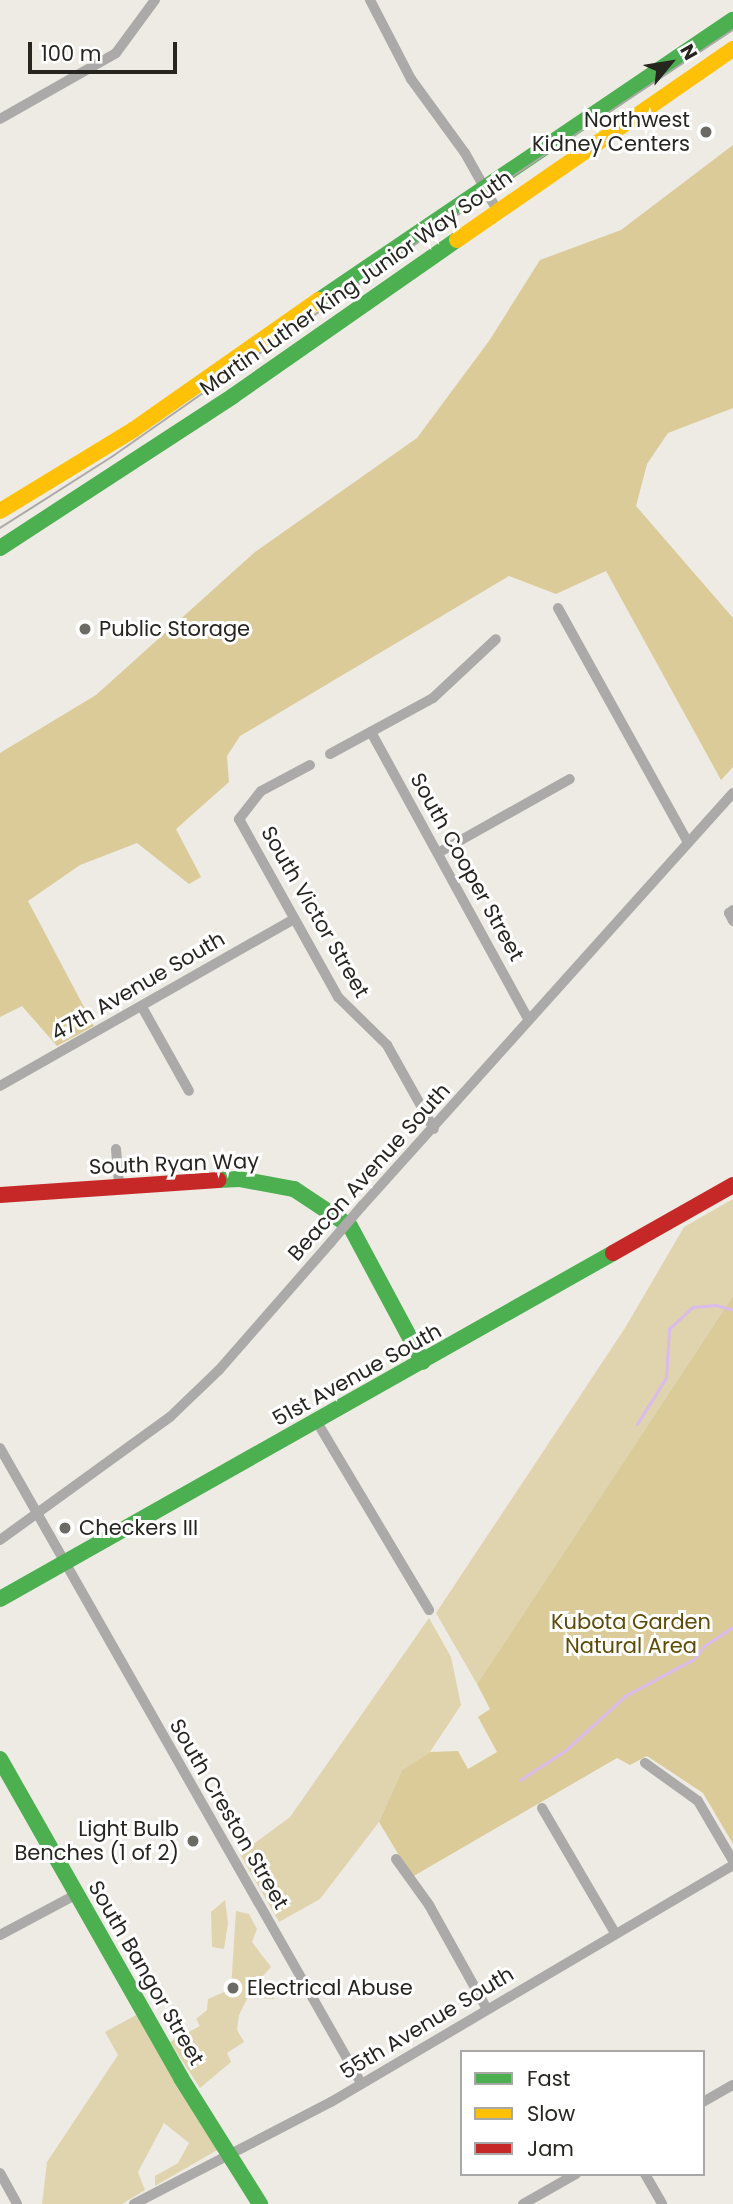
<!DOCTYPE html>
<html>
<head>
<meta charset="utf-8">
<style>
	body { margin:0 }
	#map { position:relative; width:733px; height:2204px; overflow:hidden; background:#edebe4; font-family:Poppins,sans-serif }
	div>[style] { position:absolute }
	.green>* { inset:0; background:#e0d4ae }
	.forest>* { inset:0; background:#dacb99 }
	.stream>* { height:2.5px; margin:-1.25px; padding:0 1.25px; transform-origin:1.25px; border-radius:1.25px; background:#dabbeb }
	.street>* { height:10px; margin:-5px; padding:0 5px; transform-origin:5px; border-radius:5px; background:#abaaa8 }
	.fast>* { height:16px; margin:-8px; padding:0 8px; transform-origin:8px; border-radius:8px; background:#4caf50 }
	.slow>* { height:16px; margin:-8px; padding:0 8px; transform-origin:8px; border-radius:8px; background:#ffc107 }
	.jam>* { height:16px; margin:-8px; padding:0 8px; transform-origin:8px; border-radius:8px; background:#c62828 }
	.tram>* { height:2px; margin:-1px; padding:0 1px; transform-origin:1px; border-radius:1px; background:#abaaa8 }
	.street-bridge>* { height:10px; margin:-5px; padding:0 5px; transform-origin:5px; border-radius:5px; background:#abaaa8 }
	.dots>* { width:19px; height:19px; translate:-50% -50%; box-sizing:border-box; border:4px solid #fff; border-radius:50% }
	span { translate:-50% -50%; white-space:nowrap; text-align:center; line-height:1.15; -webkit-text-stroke:6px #fff; paint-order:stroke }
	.poi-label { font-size:21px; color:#262520 }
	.right { translate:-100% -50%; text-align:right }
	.left { translate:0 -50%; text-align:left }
	.street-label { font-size:21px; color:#262520 }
	.park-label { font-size:21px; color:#5e4b06 }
	.legend { position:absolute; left:460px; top:2050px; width:245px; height:126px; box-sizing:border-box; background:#fff; border:2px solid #a8a8a6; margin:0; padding:9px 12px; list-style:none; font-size:21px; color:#262520 }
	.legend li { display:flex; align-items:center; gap:14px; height:35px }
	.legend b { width:35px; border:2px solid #a8a8a6 }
	.north { position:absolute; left:635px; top:28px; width:70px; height:70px; -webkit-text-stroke:5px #fff; paint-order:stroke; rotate:60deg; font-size:19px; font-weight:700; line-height:28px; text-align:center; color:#262520 }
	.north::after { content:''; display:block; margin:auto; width:24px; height:32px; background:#262520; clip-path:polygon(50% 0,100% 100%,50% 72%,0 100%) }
	.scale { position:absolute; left:28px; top:42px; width:149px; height:32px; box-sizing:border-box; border:4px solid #262520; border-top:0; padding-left:9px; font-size:21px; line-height:24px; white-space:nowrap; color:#262520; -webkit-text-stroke:5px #fff; paint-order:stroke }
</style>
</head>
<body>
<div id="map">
	<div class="green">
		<i style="clip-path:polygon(733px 1199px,733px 1296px,477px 1684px,436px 1613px,625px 1328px,684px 1227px)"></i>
		<i style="clip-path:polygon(429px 1618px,451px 1657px,461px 1705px,430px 1752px,402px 1770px,379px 1822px,320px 1899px,279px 1922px,240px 1854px,290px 1817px)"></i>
		<i style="clip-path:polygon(225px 1900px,228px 1923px,224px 1949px,212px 1947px,211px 1912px)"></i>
		<i style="clip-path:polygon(236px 1911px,249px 1914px,257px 1929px,252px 1942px,271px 1967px,262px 1977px,263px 1987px,272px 1990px,274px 1999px,248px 1997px,239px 2015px,237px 2030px,244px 2042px,227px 2053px,231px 2062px,200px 2088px,170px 2042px,200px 2026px,196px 2019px,207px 2010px,208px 1999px,231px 1989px)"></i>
		<i style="clip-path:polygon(136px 2015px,219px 2149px,155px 2186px,155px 2176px,178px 2163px,189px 2143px,164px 2123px,138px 2172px,145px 2190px,122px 2204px,42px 2204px,47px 2162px,118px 2055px,105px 2032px)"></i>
	</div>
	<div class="forest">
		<i style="clip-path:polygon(733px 145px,733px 408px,668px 433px,647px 464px,636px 506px,733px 618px,733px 767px,721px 780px,606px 571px,556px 594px,509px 576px,240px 736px,227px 756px,229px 782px,176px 829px,201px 877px,189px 884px,137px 843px,80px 865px,28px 901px,94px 1026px,57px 1046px,22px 1006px,0 1017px,0 753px,96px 695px,255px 552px,417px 438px,489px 341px,540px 260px,621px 230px)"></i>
		<i style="clip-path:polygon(733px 1296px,733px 1844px,703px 1793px,647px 1756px,630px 1765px,617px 1758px,412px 1877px,379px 1822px,402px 1770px,430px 1752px,458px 1751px,468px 1769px,497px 1752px,478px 1717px,490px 1709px,477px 1684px)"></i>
	</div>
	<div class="stream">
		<i style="left:637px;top:1424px;width:54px;rotate:-57.8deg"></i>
		<i style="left:666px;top:1378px;width:49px;rotate:-86.5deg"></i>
		<i style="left:669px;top:1329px;width:33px;rotate:-43deg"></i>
		<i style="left:693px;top:1307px;width:23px;rotate:-5deg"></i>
		<i style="left:716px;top:1305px;width:18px;rotate:16deg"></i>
		<i style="left:520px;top:1780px;width:55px;rotate:-33.1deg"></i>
		<i style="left:566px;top:1750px;width:80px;rotate:-42.5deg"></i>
		<i style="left:625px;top:1696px;width:78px;rotate:-28.2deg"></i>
		<i style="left:694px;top:1659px;width:16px;rotate:-52deg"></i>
		<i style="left:704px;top:1646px;width:35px;rotate:-33deg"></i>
	</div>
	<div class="street">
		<i style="left:370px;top:0;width:89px;rotate:62.6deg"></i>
		<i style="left:411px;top:79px;width:92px;rotate:53.9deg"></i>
		<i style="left:465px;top:153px;width:65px;rotate:60.7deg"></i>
		<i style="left:0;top:119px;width:133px;rotate:-29.6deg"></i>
		<i style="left:116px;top:53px;width:66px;rotate:-53.7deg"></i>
		<i style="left:558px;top:608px;width:266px;rotate:61deg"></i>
		<i style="left:371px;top:732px;width:328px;rotate:61.3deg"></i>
		<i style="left:330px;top:754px;width:117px;rotate:-28.5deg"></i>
		<i style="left:433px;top:698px;width:86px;rotate:-43.1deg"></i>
		<i style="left:310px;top:765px;width:55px;rotate:152deg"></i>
		<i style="left:261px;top:791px;width:36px;rotate:128deg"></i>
		<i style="left:239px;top:819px;width:204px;rotate:60.9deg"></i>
		<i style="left:338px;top:997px;width:69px;rotate:44.4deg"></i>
		<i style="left:387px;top:1045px;width:96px;rotate:60.8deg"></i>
		<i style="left:438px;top:853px;width:151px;rotate:-29.3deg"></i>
		<i style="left:733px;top:910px;width:5px;rotate:143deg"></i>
		<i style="left:729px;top:913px;width:9px;rotate:63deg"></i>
		<i style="left:142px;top:1007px;width:96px;rotate:60.8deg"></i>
		<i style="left:0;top:1086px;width:338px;rotate:-29.6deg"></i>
		<i style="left:116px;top:1149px;width:37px;rotate:85deg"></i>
		<i style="left:362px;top:1206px;width:555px;rotate:-48.07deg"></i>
		<i style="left:317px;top:1422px;width:219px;rotate:59.2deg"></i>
		<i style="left:0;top:1448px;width:730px;rotate:60.38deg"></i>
		<i style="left:0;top:1540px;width:210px;rotate:-35.9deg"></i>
		<i style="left:170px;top:1417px;width:68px;rotate:-43.8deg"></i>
		<i style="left:219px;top:1370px;width:170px;rotate:-48.8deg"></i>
		<i style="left:645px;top:1763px;width:65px;rotate:35.6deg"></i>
		<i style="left:698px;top:1801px;width:69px;rotate:59.7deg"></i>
		<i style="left:542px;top:1808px;width:145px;rotate:59.7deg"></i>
		<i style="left:396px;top:1859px;width:57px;rotate:54.3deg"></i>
		<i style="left:429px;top:1905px;width:119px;rotate:60.9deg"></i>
		<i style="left:0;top:1935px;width:87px;rotate:-28deg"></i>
		<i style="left:703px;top:2102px;width:34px;rotate:-30deg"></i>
		<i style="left:0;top:2173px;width:35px;rotate:61deg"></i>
		<i style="left:645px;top:2174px;width:34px;rotate:60deg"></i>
		<i style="left:134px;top:2204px;width:222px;rotate:-27.4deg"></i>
		<i style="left:331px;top:2102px;width:467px;rotate:-30.5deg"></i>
		<i style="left:523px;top:2204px;width:61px;rotate:-29.5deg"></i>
	</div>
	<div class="fast">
		<i style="left:319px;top:300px;width:500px;rotate:-34.1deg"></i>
		<i style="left:0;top:548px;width:278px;rotate:-33.1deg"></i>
		<i style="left:233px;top:396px;width:273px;rotate:-34.9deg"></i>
		<i style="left:218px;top:1180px;width:21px;rotate:-3deg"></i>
		<i style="left:239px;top:1179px;width:56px;rotate:10.3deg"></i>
		<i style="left:294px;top:1189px;width:67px;rotate:33.5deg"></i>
		<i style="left:350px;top:1226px;width:154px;rotate:61.8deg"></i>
		<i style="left:0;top:1599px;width:704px;rotate:-29.44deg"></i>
		<i style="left:0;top:1759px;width:367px;rotate:60.4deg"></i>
		<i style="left:181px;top:2078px;width:149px;rotate:57.9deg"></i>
	</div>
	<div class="slow">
		<i style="left:457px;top:240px;width:336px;rotate:-34.7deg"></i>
		<i style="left:0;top:511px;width:156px;rotate:-31.3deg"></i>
		<i style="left:133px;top:430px;width:227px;rotate:-35deg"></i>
	</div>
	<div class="jam">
		<i style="left:0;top:1195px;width:219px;rotate:-3.9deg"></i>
		<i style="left:613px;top:1253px;width:138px;rotate:-29.5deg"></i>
	</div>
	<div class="tram">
		<i style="left:0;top:528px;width:134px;rotate:-32.5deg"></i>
		<i style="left:113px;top:456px;width:477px;rotate:-35deg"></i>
		<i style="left:504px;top:182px;width:275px;rotate:-33.6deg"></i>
	</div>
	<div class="street-bridge">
		<i style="left:331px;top:1242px;width:48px;rotate:-49.3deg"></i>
	</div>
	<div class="dots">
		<i style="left:706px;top:132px;background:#6c6a65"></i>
		<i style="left:85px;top:629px;background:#6c6a65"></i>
		<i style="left:65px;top:1528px;background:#6c6a65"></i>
		<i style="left:193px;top:1841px;background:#6c6a65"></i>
		<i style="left:233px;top:1988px;background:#6c6a65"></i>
	</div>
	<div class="poi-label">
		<span class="right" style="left:690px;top:132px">Northwest<br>Kidney Centers</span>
		<span class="left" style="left:99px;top:629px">Public Storage</span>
		<span class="left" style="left:79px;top:1528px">Checkers III</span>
		<span class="right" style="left:179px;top:1841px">Light Bulb<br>Benches (1 of 2)</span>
		<span class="left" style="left:247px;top:1988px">Electrical Abuse</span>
	</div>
	<div class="street-label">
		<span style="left:356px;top:283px;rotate:-35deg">Martin Luther King Junior Way South</span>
		<span style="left:467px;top:867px;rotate:61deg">South Cooper Street</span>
		<span style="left:315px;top:912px;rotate:60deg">South Victor Street</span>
		<span style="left:138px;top:986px;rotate:-30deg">47th Avenue South</span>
		<span style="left:174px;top:1164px;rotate:-2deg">South Ryan Way</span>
		<span style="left:369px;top:1172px;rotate:-48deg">Beacon Avenue South</span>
		<span style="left:357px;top:1375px;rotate:-29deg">51st Avenue South</span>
		<span style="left:229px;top:1814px;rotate:60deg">South Creston Street</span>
		<span style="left:146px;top:1973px;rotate:60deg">South Bangor Street</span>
		<span style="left:427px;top:2023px;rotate:-31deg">55th Avenue South</span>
	</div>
	<div class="park-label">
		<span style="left:631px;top:1634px">Kubota Garden<br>Natural Area</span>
	</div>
	<ul class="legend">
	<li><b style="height:9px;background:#4caf50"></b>Fast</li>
	<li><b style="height:9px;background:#ffc107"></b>Slow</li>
	<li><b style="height:9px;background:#c62828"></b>Jam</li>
	</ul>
	<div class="north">N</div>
	<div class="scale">100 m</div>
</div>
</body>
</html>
